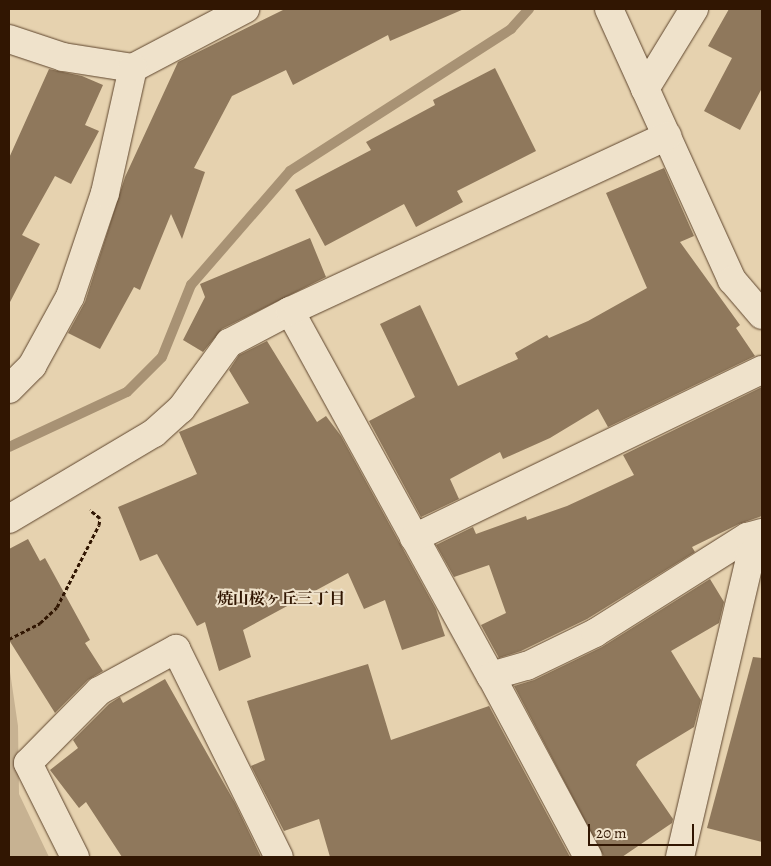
<!DOCTYPE html>
<html>
<head>
<meta charset="utf-8">
<style>
	body { margin:0 }
	#map { position:relative; width:771px; height:866px; overflow:hidden; background:#e6d2af; font-family:Alegreya,"Noto Serif JP",serif }
	div>[style] { position:absolute }
	.green>* { inset:0; background:#c7b292 }
	.stream>* { height:10px; margin:-5px; padding:0 5px; transform-origin:5px; border-radius:5px; background:#a89274 }
	.building>* { inset:0; background:#8f785c }
	.path>* { height:3px; margin-top:-1.5px; transform-origin:0; background:repeating-linear-gradient(90deg,#311602 0 4px,transparent 0 6.5px) }
	.roads { filter:drop-shadow(0 0 1px #5e452d) drop-shadow(0 0 1px #5e452d) }
	.minor>* { height:28px; margin:-14px; padding:0 14px; transform-origin:14px; border-radius:14px; background:#efe2cb }
	span { translate:-50% -50%; white-space:nowrap; text-align:center; line-height:1.15; -webkit-text-stroke:4px #efe2cb; paint-order:stroke }
	.neighbourhood-label { font-size:16px; color:#311602; font-weight:700 }
	.frame { position:absolute; inset:0; border:10px solid #311602; pointer-events:none }
	.scale { position:absolute; left:588px; top:824px; width:106px; height:22px; box-sizing:border-box; border:2px solid #311602; border-top:0; padding-left:6px; font-size:15px; line-height:18px; white-space:nowrap; color:#311602; -webkit-text-stroke:4px #efe2cb; paint-order:stroke }
</style>
</head>
<body>
<div id="map">
	<div class="green">
		<i style="clip-path:polygon(9px 665px,18px 726px,19px 794px,49px 857px,9px 857px)"></i>
	</div>
	<div class="stream">
		<i style="left:9px;top:447px;width:130px;rotate:-25deg"></i>
		<i style="left:127px;top:392px;width:49px;rotate:-45deg"></i>
		<i style="left:162px;top:357px;width:78px;rotate:-68.1deg"></i>
		<i style="left:191px;top:285px;width:151px;rotate:-49deg"></i>
		<i style="left:290px;top:171px;width:263px;rotate:-32.7deg"></i>
		<i style="left:511px;top:29px;width:27px;rotate:-48deg"></i>
	</div>
	<div class="building">
		<i style="clip-path:polygon(285px 9px,464px 9px,390px 41px,388px 35px,293px 85px,286px 70px,232px 96px,194px 168px,205px 172px,182px 239px,171px 214px,140px 290px,134px 287px,100px 349px,68px 333px,85px 302px,125px 177px,178px 62px)"></i>
		<i style="clip-path:polygon(729px 9px,762px 9px,762px 88px,740px 130px,704px 111px,732px 58px,708px 46px)"></i>
		<i style="clip-path:polygon(495px 68px,536px 151px,457px 191px,463px 202px,416px 227px,404px 204px,325px 246px,295px 190px,371px 150px,366px 142px,435px 105px,433px 100px)"></i>
		<i style="clip-path:polygon(49px 69px,82px 76px,103px 85px,85px 125px,99px 131px,71px 184px,55px 176px,22px 235px,40px 244px,9px 304px,9px 158px)"></i>
		<i style="clip-path:polygon(664px 168px,694px 236px,680px 242px,740px 325px,736px 328px,755px 356px,608px 427px,598px 409px,550px 438px,503px 459px,500px 452px,450px 479px,459px 499px,421px 517px,369px 421px,415px 397px,380px 324px,420px 305px,458px 386px,518px 359px,515px 353px,547px 335px,549px 338px,588px 321px,647px 288px,606px 193px)"></i>
		<i style="clip-path:polygon(310px 238px,326px 277px,222px 329px,203px 352px,183px 340px,205px 297px,200px 284px)"></i>
		<i style="clip-path:polygon(267px 341px,317px 422px,326px 416px,341px 436px,436px 609px,445px 636px,402px 650px,385px 600px,364px 609px,348px 573px,243px 630px,251px 657px,219px 671px,205px 622px,197px 626px,157px 554px,140px 561px,118px 507px,197px 474px,179px 432px,249px 403px,229px 370px,239px 355px)"></i>
		<i style="clip-path:polygon(762px 387px,762px 516px,739px 524px,692px 547px,695px 552px,587px 619px,521px 651px,499px 658px,481px 625px,506px 613px,489px 565px,454px 577px,436px 545px,473px 527px,476px 534px,526px 516px,527px 520px,567px 506px,634px 475px,623px 455px)"></i>
		<i style="clip-path:polygon(28px 539px,40px 561px,45px 558px,90px 640px,85px 643px,103px 671px,88px 680px,55px 713px,9px 640px,9px 549px)"></i>
		<i style="clip-path:polygon(710px 579px,724px 602px,719px 623px,671px 651px,701px 700px,694px 727px,638px 761px,636px 765px,673px 819px,672px 823px,622px 857px,604px 857px,514px 686px,534px 680px,602px 647px)"></i>
		<i style="clip-path:polygon(753px 657px,762px 658px,762px 842px,707px 828px)"></i>
		<i style="clip-path:polygon(368px 664px,391px 740px,489px 706px,570px 857px,330px 857px,319px 819px,284px 831px,251px 766px,265px 760px,247px 701px)"></i>
		<i style="clip-path:polygon(165px 679px,235px 803px,261px 857px,122px 857px,86px 802px,79px 808px,50px 770px,78px 748px,73px 740px,109px 704px,120px 697px,123px 703px)"></i>
	</div>
	<div class="path">
		<i style="left:9px;top:639px;width:35px;rotate:-27deg"></i>
		<i style="left:40px;top:623px;width:23px;rotate:-43deg"></i>
		<i style="left:57px;top:607px;width:92px;rotate:-62.9deg"></i>
		<i style="left:99px;top:525px;width:7px;rotate:-82deg"></i>
		<i style="left:100px;top:518px;width:13px;rotate:-141deg"></i>
	</div>
	<div class="roads">
		<div class="minor">
			<i style="left:609px;top:9px;width:298px;rotate:65.6deg"></i>
			<i style="left:732px;top:280px;width:46px;rotate:49.4deg"></i>
			<i style="left:9px;top:39px;width:57px;rotate:18.4deg"></i>
			<i style="left:63px;top:57px;width:71px;rotate:8.9deg"></i>
			<i style="left:133px;top:68px;width:127px;rotate:-27.8deg"></i>
			<i style="left:645px;top:89px;width:94px;rotate:-58.5deg"></i>
			<i style="left:290px;top:311px;width:417px;rotate:61.2deg"></i>
			<i style="left:491px;top:676px;width:37px;rotate:-16deg"></i>
			<i style="left:527px;top:666px;width:76px;rotate:-25.9deg"></i>
			<i style="left:595px;top:633px;width:180px;rotate:-32.3deg"></i>
			<i style="left:747px;top:537px;width:16px;rotate:-15deg"></i>
			<i style="left:9px;top:389px;width:33px;rotate:-45deg"></i>
			<i style="left:32px;top:366px;width:79px;rotate:-61.2deg"></i>
			<i style="left:70px;top:297px;width:110px;rotate:-71.4deg"></i>
			<i style="left:105px;top:193px;width:128px;rotate:-77.4deg"></i>
			<i style="left:9px;top:519px;width:169px;rotate:-30.7deg"></i>
			<i style="left:154px;top:433px;width:36px;rotate:-42deg"></i>
			<i style="left:181px;top:409px;width:82px;rotate:-54deg"></i>
			<i style="left:229px;top:343px;width:69px;rotate:-27.7deg"></i>
			<i style="left:290px;top:311px;width:416px;rotate:-24.9deg"></i>
			<i style="left:414px;top:538px;width:386px;rotate:-25.8deg"></i>
			<i style="left:491px;top:676px;width:205px;rotate:61.8deg"></i>
			<i style="left:75px;top:857px;width:105px;rotate:-116.6deg"></i>
			<i style="left:28px;top:763px;width:101px;rotate:-45.4deg"></i>
			<i style="left:99px;top:691px;width:88px;rotate:-28.6deg"></i>
			<i style="left:176px;top:649px;width:232px;rotate:63.7deg"></i>
			<i style="left:680px;top:857px;width:307px;rotate:-76.8deg"></i>
			<i style="left:750px;top:558px;width:22px;rotate:-58deg"></i>
		</div>
	</div>
	<div class="neighbourhood-label">
		<span style="left:281px;top:599px">焼山桜ヶ丘三丁目</span>
	</div>
	<div class="frame"></div>
	<div class="scale">20 m</div>
</div>
</body>
</html>
